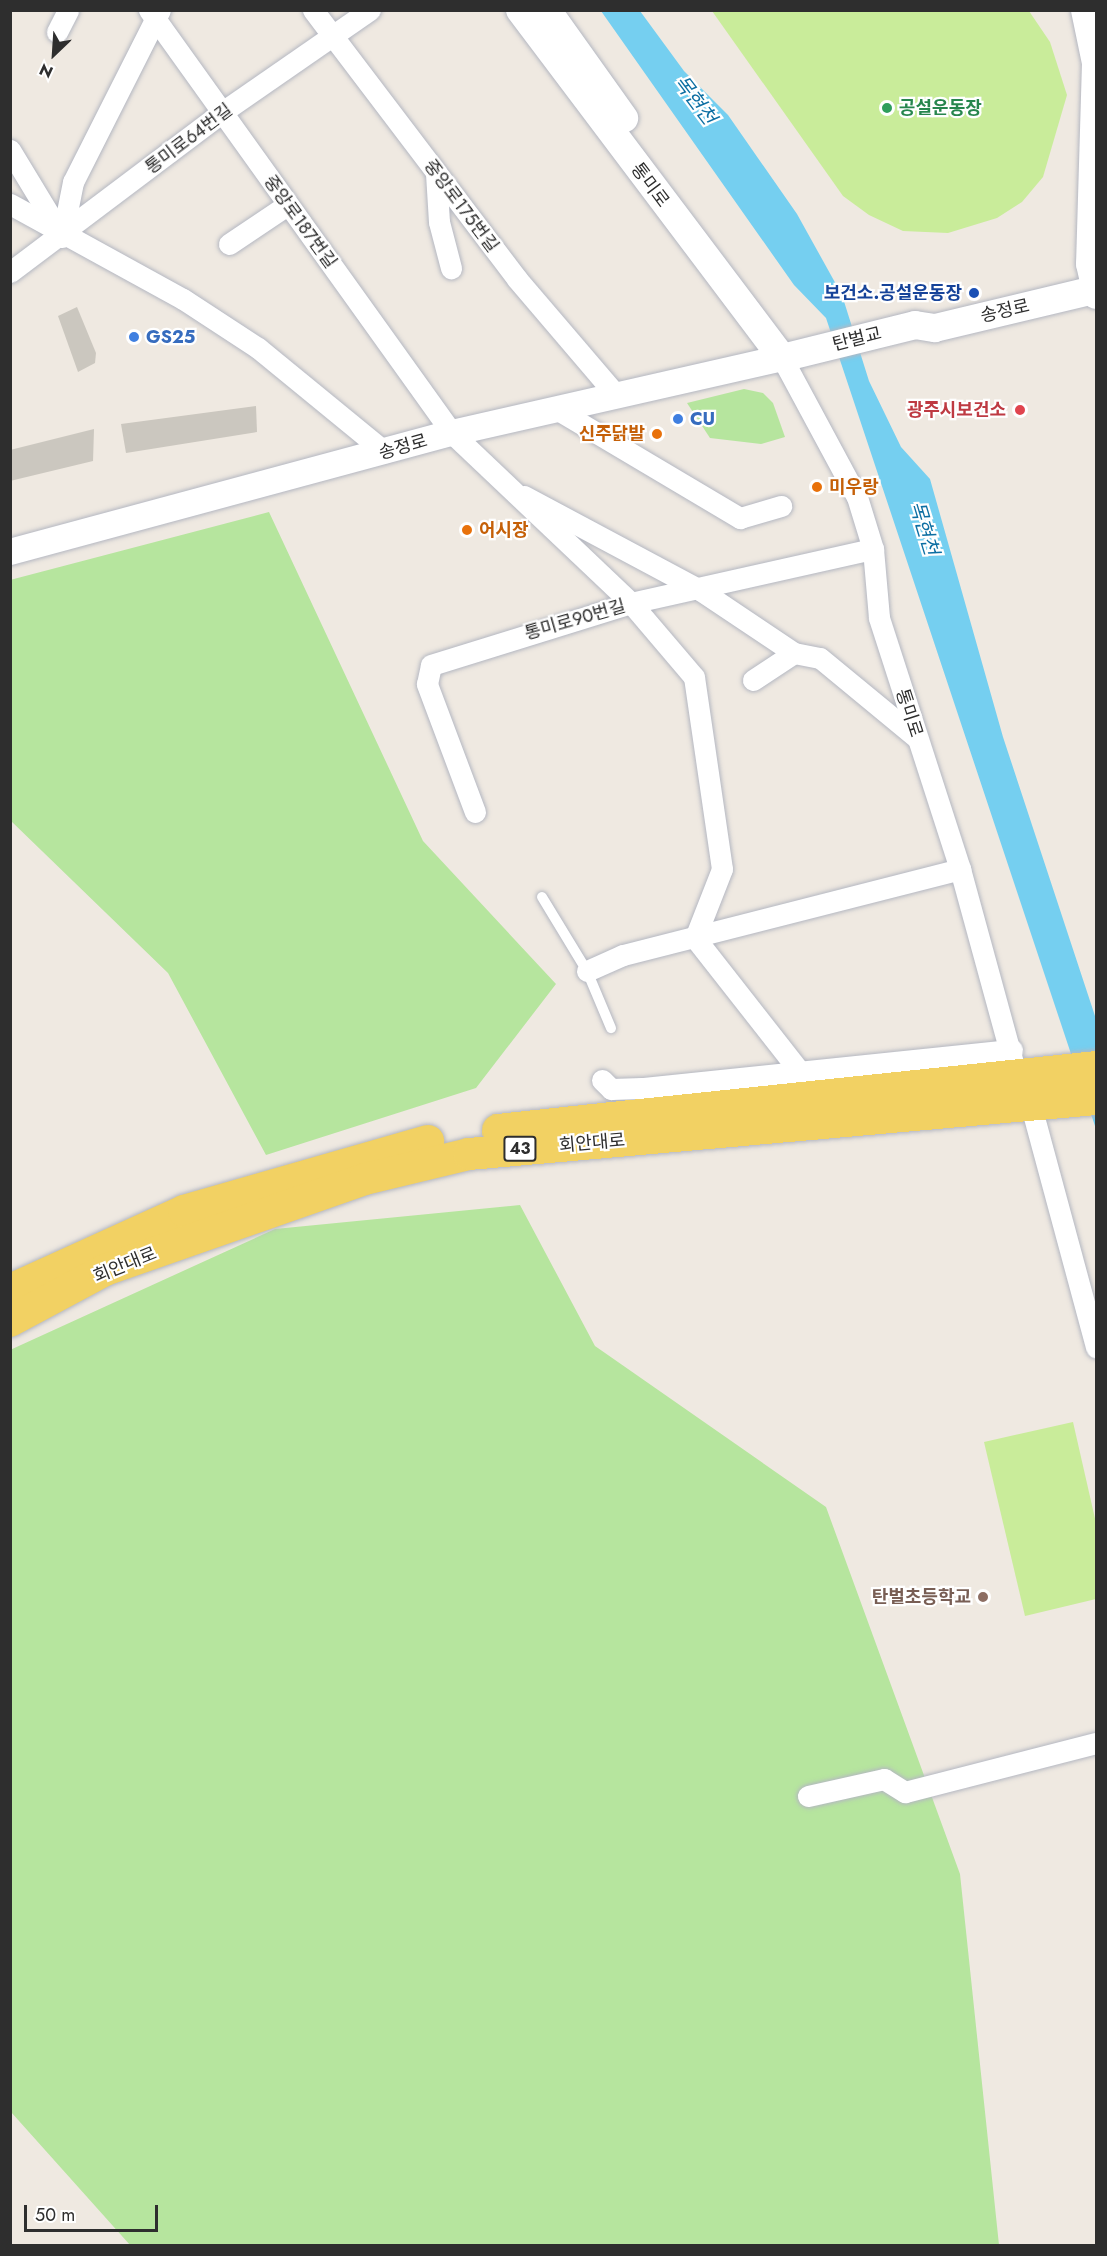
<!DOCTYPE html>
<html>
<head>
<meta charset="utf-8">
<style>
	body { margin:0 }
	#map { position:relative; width:1107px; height:2256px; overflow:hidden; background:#efe9e1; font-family:Jost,"Noto Sans KR",sans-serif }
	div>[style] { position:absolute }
	.green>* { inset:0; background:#b6e59e }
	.pitch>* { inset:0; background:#c9ec9a }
	.water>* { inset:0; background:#75cff0 }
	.building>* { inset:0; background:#cbc7bf }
	.roads { filter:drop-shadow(0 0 2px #b4b7c1) drop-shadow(0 0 2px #b4b7c1) }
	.service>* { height:10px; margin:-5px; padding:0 5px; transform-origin:5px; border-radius:5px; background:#fff }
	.minor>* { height:21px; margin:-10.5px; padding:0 10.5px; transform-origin:10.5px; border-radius:10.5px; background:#fff }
	.tertiary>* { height:26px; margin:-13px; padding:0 13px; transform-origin:13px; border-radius:13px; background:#fff }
	.secondary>* { height:28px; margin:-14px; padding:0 14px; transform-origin:14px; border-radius:14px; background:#fff }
	.primary>* { height:32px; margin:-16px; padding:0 16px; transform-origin:16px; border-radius:16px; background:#f2d163 }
	.dots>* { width:16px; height:16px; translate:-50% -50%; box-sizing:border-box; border:3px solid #fff; border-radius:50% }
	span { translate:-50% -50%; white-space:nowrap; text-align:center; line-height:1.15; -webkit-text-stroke:4.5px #fff; paint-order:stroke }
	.shield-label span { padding:2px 4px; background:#fff; border:2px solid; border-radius:4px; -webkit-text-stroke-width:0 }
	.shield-label { font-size:16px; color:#2e2e2e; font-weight:700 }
	.leisure-label { font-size:18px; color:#27864d; font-weight:700 }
	.left { translate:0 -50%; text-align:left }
	.street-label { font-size:18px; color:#2e2e2e }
	.transit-label { font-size:18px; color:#164399; font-weight:700 }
	.right { translate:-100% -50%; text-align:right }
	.shop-label { font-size:18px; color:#366cbe; font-weight:700 }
	.health-label { font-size:18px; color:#be3a42; font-weight:700 }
	.food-label { font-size:18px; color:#c56008; font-weight:700 }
	.education-label { font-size:18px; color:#785e54; font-weight:700 }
	.water-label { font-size:20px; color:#0d6fa3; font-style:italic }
	.frame { position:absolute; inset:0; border:12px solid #2e2e2e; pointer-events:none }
	.north { position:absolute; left:24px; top:24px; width:60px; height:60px; -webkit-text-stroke:4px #fff; paint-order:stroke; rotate:205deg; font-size:16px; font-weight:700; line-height:24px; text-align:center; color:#2e2e2e }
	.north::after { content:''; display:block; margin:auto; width:21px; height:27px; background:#2e2e2e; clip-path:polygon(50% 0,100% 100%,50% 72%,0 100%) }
	.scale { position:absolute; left:24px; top:2205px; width:134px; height:27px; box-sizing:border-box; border:3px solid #2e2e2e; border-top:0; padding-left:8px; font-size:18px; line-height:21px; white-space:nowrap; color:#2e2e2e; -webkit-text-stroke:4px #fff; paint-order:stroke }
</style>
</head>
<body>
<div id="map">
	<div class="green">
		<i style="clip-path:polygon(744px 389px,763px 393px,773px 403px,785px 437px,761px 444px,710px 438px,687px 403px)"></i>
		<i style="clip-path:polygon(269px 512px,423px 841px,556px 984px,476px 1088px,266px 1155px,168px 973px,11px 821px,10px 580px)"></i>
		<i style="clip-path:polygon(520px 1205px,595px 1346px,826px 1507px,960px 1874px,999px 2245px,130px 2245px,11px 2112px,10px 1350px,275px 1229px)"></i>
	</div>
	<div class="pitch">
		<i style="clip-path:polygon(712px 11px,1029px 11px,1050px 42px,1067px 95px,1043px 177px,1022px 202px,997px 218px,948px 233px,903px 231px,869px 215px,843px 196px)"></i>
		<i style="clip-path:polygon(1073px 1422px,1096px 1523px,1096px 1599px,1025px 1616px,984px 1442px)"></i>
	</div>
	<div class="water">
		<i style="clip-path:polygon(601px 11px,640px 11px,684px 71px,728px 115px,797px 214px,842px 295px,869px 381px,901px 447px,930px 479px,1003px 737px,1096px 1019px,1096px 1129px,826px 318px,794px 285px)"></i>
	</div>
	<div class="building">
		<i style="clip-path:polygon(77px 307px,96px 353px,95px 363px,78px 372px,58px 316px)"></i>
		<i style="clip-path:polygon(256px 406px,257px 432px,126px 453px,121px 424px)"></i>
		<i style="clip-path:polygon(94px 429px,93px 461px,10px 481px,10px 450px)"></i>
	</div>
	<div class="roads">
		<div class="service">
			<i style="left:542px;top:897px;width:87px;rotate:58.7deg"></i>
			<i style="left:587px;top:971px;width:62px;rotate:67.2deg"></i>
		</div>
		<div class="minor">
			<i style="left:149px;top:10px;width:520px;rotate:54.39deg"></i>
			<i style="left:452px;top:433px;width:247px;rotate:43.5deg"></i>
			<i style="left:631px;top:603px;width:97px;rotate:49.6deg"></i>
			<i style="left:694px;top:677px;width:194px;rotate:81.7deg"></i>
			<i style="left:722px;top:869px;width:74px;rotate:111.4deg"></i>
			<i style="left:695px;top:938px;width:165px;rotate:51.9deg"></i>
			<i style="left:313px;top:10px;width:338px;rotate:52.8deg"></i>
			<i style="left:517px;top:279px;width:154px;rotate:49.5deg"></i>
			<i style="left:57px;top:32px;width:25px;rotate:-63deg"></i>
			<i style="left:10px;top:150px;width:100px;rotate:58.8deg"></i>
			<i style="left:436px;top:173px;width:49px;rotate:86.5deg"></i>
			<i style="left:439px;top:222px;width:48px;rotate:75.4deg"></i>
			<i style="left:10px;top:204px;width:197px;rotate:28.8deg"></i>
			<i style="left:183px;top:299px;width:90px;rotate:33.2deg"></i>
			<i style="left:258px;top:348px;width:164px;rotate:39.3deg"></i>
			<i style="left:62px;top:237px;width:56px;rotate:-78.7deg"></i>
			<i style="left:73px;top:182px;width:193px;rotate:-63.2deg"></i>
			<i style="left:229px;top:244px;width:70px;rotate:-33.9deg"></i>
			<i style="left:10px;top:272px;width:264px;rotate:-37deg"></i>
			<i style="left:221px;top:113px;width:181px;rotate:-34.7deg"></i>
			<i style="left:782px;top:358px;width:158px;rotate:61.7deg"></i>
			<i style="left:857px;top:497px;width:54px;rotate:72.9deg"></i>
			<i style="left:873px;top:549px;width:69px;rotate:85deg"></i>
			<i style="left:879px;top:618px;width:264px;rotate:72.1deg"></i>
			<i style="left:960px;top:869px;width:217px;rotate:74.7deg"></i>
			<i style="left:558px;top:410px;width:212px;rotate:30.7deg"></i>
			<i style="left:740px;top:518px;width:43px;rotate:-16.3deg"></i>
			<i style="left:524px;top:496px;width:200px;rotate:28.1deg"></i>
			<i style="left:700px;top:590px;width:113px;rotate:33.8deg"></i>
			<i style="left:794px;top:653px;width:26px;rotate:11deg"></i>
			<i style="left:820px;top:658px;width:124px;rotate:39.5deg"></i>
			<i style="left:753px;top:680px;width:49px;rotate:-33.4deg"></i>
			<i style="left:475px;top:812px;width:137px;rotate:-110.6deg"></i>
			<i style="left:427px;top:684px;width:19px;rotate:-78deg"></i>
			<i style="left:431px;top:665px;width:209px;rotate:-17.2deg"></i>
			<i style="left:631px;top:603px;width:248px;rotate:-12.6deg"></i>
			<i style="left:587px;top:971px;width:39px;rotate:-24deg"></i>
			<i style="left:623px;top:955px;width:348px;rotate:-14.3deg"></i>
			<i style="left:602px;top:1080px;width:13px;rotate:45deg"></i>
			<i style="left:611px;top:1089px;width:31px;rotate:-2deg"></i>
			<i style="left:642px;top:1088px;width:372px;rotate:-5.9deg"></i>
			<i style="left:1031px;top:1106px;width:250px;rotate:74.9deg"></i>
			<i style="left:808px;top:1796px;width:78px;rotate:-12.6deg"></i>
			<i style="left:884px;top:1779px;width:25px;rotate:32deg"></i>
			<i style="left:905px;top:1792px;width:197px;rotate:-14.4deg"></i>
		</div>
		<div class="tertiary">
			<i style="left:1084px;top:10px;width:54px;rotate:78.3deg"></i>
			<i style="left:1095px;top:63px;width:201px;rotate:91.7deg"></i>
			<i style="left:1089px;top:264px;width:27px;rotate:77deg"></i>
			<i style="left:10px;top:552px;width:458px;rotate:-15.1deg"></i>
			<i style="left:452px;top:433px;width:338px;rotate:-12.8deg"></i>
		</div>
		<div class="secondary">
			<i style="left:520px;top:10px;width:436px;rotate:53deg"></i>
			<i style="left:547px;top:10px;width:133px;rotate:54.5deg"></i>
			<i style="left:782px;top:358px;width:137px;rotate:-13.9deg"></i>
			<i style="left:915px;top:325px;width:20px;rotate:9deg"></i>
			<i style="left:935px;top:328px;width:164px;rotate:-13.4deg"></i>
			<i style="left:1095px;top:290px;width:5px;rotate:79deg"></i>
		</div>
		<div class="primary">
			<i style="left:498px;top:1130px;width:601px;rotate:-6.01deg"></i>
			<i style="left:10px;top:1290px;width:191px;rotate:-24.4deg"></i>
			<i style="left:184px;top:1211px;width:254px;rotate:-16deg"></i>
			<i style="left:10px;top:1321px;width:108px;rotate:-28.2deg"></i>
			<i style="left:105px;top:1270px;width:275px;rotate:-19.3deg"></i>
			<i style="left:365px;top:1179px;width:107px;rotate:-13.5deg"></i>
			<i style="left:469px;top:1154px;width:629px;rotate:-5.01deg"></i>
		</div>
	</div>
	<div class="dots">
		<i style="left:887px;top:108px;background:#2e9e5b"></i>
		<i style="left:974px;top:293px;background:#1a4fb4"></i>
		<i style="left:134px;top:337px;background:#3f7fe0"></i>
		<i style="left:1020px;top:410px;background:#e0444e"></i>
		<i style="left:678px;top:419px;background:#3f7fe0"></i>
		<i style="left:657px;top:434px;background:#e8710a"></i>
		<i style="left:817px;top:487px;background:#e8710a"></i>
		<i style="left:467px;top:530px;background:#e8710a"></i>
		<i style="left:983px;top:1597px;background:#8d6e63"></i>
	</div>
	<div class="shield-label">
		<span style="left:520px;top:1149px">43</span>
	</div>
	<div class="leisure-label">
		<span class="left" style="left:899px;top:108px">공설운동장</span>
	</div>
	<div class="street-label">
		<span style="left:189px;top:139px;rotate:-37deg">통미로64번길</span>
		<span style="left:650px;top:185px;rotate:53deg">통미로</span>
		<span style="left:461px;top:206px;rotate:53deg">중앙로175번길</span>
		<span style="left:300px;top:222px;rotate:54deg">중앙로187번길</span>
		<span style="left:1005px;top:311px;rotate:-13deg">송정로</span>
		<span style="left:857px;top:339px;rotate:-14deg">탄벌교</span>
		<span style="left:403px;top:447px;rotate:-16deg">송정로</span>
		<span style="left:575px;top:620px;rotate:-16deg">통미로90번길</span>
		<span style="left:909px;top:713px;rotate:72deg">통미로</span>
		<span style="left:592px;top:1143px;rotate:-5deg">회안대로</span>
		<span style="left:125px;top:1265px;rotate:-22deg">회안대로</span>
	</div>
	<div class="transit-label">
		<span class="right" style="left:962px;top:293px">보건소.공설운동장</span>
	</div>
	<div class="shop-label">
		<span class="left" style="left:146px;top:337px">GS25</span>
		<span class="left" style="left:690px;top:419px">CU</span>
	</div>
	<div class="health-label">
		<span class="right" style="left:1006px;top:410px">광주시보건소</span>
	</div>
	<div class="food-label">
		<span class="right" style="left:645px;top:434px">신주닭발</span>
		<span class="left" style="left:829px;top:487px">미우랑</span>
		<span class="left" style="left:479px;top:530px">어시장</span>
	</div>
	<div class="education-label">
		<span class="right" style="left:971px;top:1597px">탄벌초등학교</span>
	</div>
	<div class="water-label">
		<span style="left:695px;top:100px;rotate:53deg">목현천</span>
		<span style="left:924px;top:528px;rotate:73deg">목현천</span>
	</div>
	<div class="frame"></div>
	<div class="north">N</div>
	<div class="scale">50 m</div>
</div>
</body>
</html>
